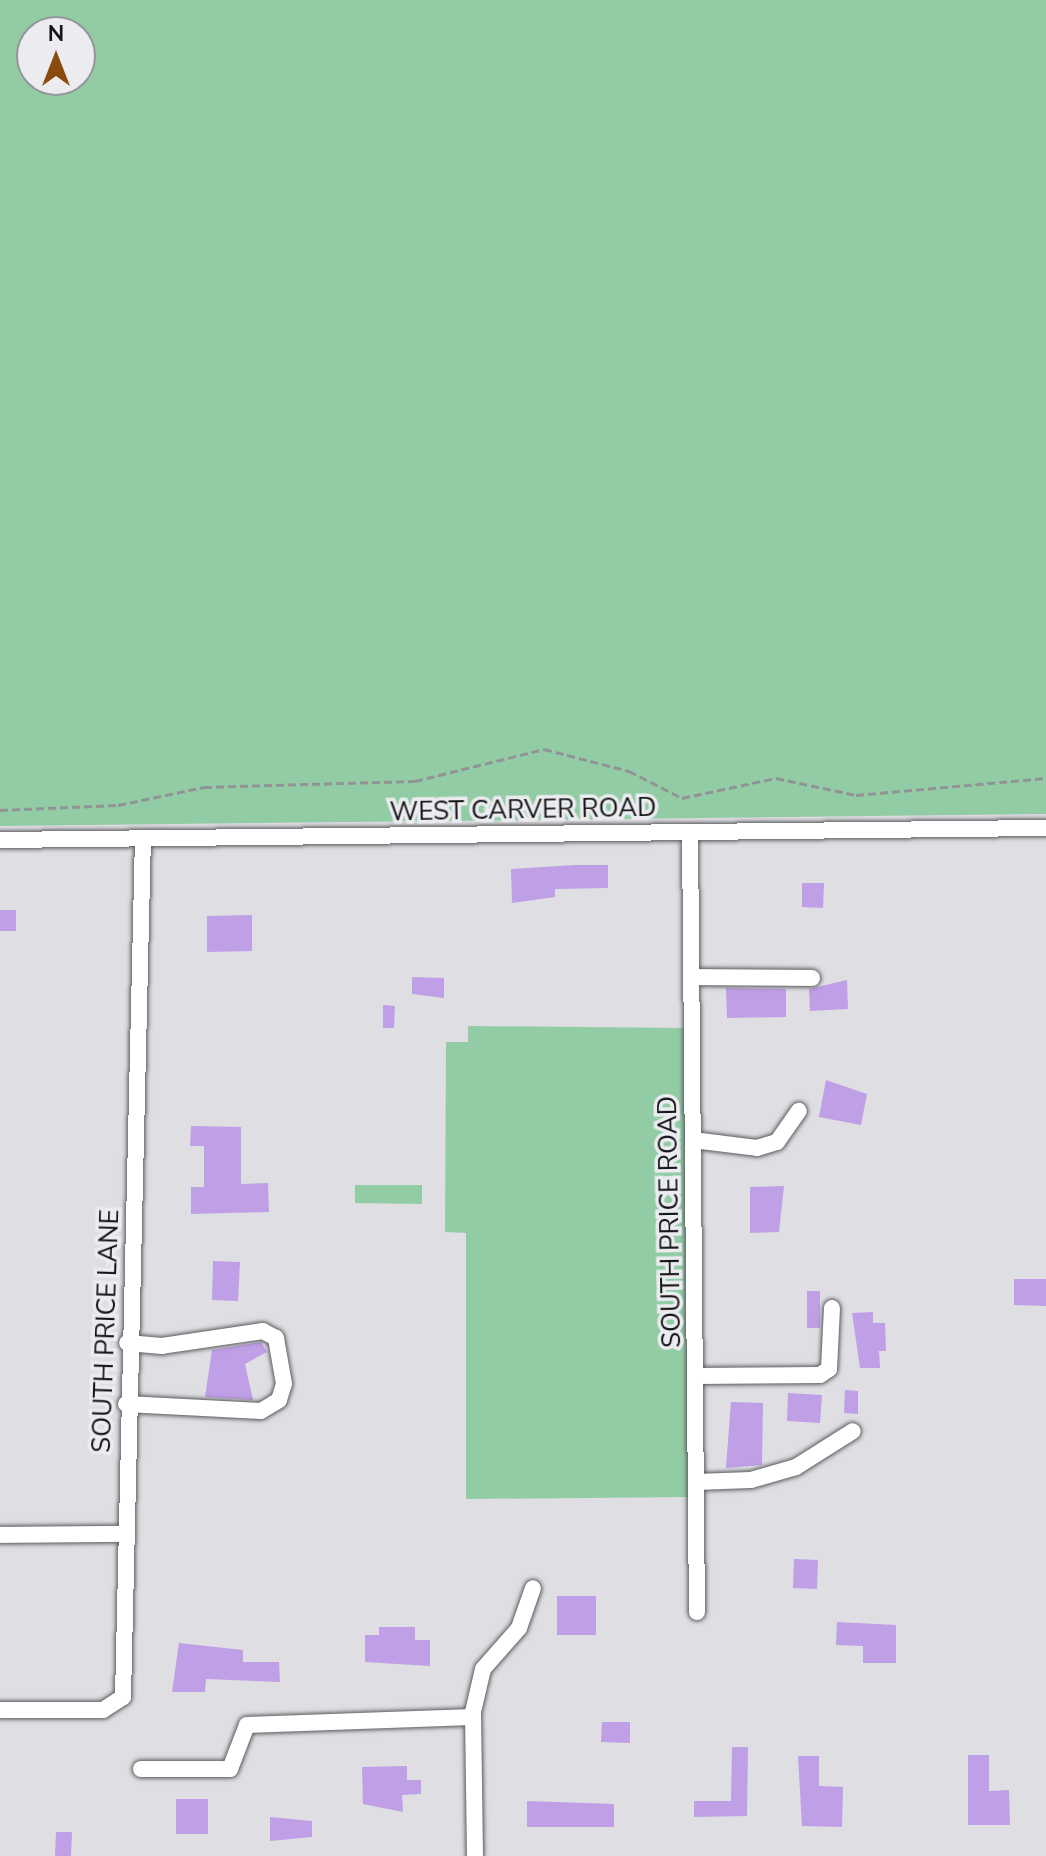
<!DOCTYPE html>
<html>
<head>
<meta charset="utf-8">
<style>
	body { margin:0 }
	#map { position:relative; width:1046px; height:1856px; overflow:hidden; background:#dedee3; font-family:"Nunito Sans",sans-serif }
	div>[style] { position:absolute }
	.green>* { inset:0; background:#92cca5 }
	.building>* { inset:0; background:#bf9fe6 }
	.path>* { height:3px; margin-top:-1.5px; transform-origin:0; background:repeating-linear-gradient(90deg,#929396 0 8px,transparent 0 12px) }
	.roads { filter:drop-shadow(0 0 2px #5c5c60) drop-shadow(0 0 2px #5c5c60) }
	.minor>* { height:16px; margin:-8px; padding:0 8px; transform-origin:8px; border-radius:8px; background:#fff }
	span { translate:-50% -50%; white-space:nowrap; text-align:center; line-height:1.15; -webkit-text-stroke:7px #ebebf0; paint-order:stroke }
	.street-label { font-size:26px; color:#151617 }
	.north { position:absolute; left:16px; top:16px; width:80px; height:80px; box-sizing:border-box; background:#ebebf0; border:2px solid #959699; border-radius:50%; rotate:0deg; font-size:22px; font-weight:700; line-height:32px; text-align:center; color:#151617 }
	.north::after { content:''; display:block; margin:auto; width:28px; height:36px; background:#894b0e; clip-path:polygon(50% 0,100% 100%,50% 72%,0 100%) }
</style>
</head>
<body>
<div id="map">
	<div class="green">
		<i style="clip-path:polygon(evenodd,0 0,1046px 0,1046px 814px,0 826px,0 0,32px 32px,80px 32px,80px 80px,32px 80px,32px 32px)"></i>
		<i style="clip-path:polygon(468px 1026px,685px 1028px,690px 1497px,466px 1499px,466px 1233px,445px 1232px,446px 1042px,468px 1042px)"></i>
		<i style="clip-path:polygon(355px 1185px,422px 1185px,422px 1204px,355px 1203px)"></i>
	</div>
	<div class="building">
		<i style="clip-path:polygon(575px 865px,608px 865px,608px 888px,555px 889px,555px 897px,512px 903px,511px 869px)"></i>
		<i style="clip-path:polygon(802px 883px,824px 883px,823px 908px,802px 907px)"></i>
		<i style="clip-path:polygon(0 910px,16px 910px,16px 931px,0 931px)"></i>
		<i style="clip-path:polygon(252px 915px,252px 951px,207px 952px,207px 916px)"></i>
		<i style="clip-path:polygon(412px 977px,444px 978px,444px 998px,412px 994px)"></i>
		<i style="clip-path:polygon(847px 980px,848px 1009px,810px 1011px,809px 989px)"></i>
		<i style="clip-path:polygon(726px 988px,786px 989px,786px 1017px,727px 1018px)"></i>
		<i style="clip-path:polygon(383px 1005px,395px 1006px,394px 1028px,383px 1028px)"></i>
		<i style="clip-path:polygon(826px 1080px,867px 1094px,861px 1125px,819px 1117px)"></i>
		<i style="clip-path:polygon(191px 1126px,241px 1127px,241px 1184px,268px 1183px,269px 1212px,191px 1214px,191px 1187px,204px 1187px,204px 1146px,190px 1146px)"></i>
		<i style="clip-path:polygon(784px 1186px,779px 1232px,750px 1233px,750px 1187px)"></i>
		<i style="clip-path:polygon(213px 1261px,240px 1262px,238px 1301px,212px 1300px)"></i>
		<i style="clip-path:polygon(1014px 1279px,1046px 1279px,1046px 1306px,1014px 1305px)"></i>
		<i style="clip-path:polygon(807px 1291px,820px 1291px,820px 1328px,807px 1328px)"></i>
		<i style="clip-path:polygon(873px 1312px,873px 1323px,885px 1323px,886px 1351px,879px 1351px,880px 1368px,860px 1368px,852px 1313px)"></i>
		<i style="clip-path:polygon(261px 1342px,267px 1352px,245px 1364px,253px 1400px,205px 1397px,212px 1350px)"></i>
		<i style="clip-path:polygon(845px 1390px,858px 1391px,858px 1414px,844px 1413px)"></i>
		<i style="clip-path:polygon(788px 1393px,822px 1395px,820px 1423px,787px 1421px)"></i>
		<i style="clip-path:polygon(731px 1402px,763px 1403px,762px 1465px,726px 1468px)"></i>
		<i style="clip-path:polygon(794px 1559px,818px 1560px,817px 1589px,793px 1588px)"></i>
		<i style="clip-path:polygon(557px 1596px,596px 1596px,596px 1635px,557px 1635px)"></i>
		<i style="clip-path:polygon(837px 1622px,896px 1625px,896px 1663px,863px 1663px,863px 1646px,836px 1645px)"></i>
		<i style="clip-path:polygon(379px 1627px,415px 1627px,415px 1640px,430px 1640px,430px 1666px,365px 1662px,365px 1635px,379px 1635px)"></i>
		<i style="clip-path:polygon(179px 1643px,243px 1650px,243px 1662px,279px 1662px,280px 1682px,206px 1679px,205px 1692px,172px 1692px)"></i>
		<i style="clip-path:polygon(602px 1722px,630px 1722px,630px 1743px,601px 1742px)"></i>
		<i style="clip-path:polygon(732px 1747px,748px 1747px,747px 1816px,694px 1817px,694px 1801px,731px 1801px)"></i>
		<i style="clip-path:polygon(968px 1755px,989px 1755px,989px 1791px,1009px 1790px,1010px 1825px,968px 1825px)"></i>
		<i style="clip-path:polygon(798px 1756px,819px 1756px,819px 1786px,843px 1787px,842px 1827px,802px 1826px)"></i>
		<i style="clip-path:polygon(407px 1766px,407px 1780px,421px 1780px,421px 1794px,402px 1795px,403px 1812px,363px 1804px,362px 1767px)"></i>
		<i style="clip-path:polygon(176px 1799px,208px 1799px,208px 1834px,176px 1834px)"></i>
		<i style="clip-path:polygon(527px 1801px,614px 1804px,614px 1827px,527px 1827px)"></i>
		<i style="clip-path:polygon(270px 1817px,312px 1821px,312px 1837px,270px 1841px)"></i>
		<i style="clip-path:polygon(56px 1832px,72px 1832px,71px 1856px,55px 1856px)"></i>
	</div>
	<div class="path">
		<i style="left:0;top:810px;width:118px;rotate:-2.4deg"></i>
		<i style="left:118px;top:805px;width:88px;rotate:-11.8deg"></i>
		<i style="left:204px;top:787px;width:211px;rotate:-1.6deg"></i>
		<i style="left:415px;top:781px;width:133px;rotate:-13.9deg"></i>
		<i style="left:544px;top:749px;width:88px;rotate:14.5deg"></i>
		<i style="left:629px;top:771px;width:59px;rotate:27deg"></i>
		<i style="left:682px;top:798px;width:96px;rotate:-12deg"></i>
		<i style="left:776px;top:778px;width:82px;rotate:12deg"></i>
		<i style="left:856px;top:795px;width:191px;rotate:-5.1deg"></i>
	</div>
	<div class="roads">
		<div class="minor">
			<i style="left:690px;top:832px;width:780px;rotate:89.49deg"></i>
			<i style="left:0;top:840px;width:1046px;rotate:-0.66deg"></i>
			<i style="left:692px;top:977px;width:120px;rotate:0.5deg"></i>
			<i style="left:693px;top:1140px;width:64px;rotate:7.1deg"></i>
			<i style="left:757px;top:1148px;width:21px;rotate:-17deg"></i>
			<i style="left:777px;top:1142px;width:38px;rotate:-55deg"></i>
			<i style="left:695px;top:1376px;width:125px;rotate:-0.5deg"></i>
			<i style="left:820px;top:1375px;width:11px;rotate:-34deg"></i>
			<i style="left:829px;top:1369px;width:61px;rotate:-87.2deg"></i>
			<i style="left:126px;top:1404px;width:135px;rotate:3deg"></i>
			<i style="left:261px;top:1411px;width:21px;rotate:-31deg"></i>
			<i style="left:279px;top:1400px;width:17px;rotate:-73deg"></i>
			<i style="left:284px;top:1384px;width:47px;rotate:-99.9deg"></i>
			<i style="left:276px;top:1338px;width:15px;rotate:-152deg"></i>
			<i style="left:263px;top:1331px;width:102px;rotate:171.6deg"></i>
			<i style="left:162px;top:1346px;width:35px;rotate:-175deg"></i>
			<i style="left:696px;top:1482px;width:55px;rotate:-2.1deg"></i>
			<i style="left:751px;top:1480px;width:47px;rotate:-16.1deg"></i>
			<i style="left:796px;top:1467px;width:67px;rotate:-32.3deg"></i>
			<i style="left:0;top:1535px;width:126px;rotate:-0.5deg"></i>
			<i style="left:0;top:1710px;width:103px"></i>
			<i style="left:103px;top:1710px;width:24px;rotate:-33deg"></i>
			<i style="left:123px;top:1697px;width:859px;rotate:-88.67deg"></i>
			<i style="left:141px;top:1769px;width:89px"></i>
			<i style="left:230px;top:1769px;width:47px;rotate:-68.9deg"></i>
			<i style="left:247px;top:1725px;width:225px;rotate:-2deg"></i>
			<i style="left:475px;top:1856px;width:144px;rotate:-90.8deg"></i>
			<i style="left:473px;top:1712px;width:44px;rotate:-76.9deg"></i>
			<i style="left:483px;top:1669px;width:55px;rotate:-48.7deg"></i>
			<i style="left:519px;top:1628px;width:42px;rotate:-70.7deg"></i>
		</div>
	</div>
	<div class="street-label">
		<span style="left:523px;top:810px;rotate:-1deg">WEST CARVER ROAD</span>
		<span style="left:670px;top:1222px;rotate:-91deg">SOUTH PRICE ROAD</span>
		<span style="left:106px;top:1331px;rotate:-88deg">SOUTH PRICE LANE</span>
	</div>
	<div class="north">N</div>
</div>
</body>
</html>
